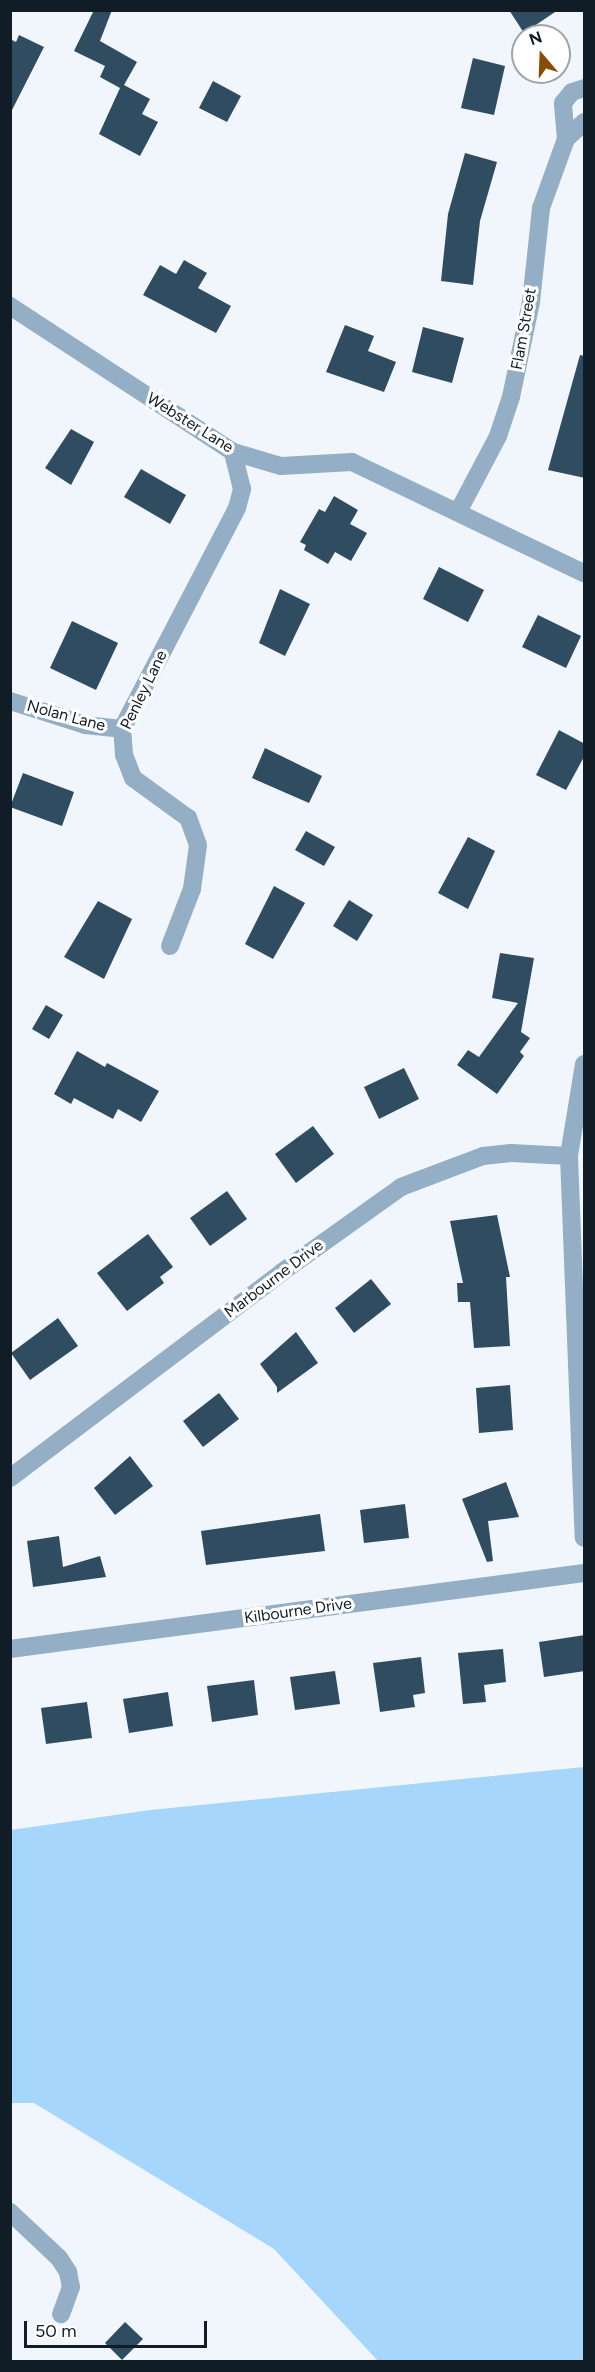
<!DOCTYPE html>
<html>
<head>
<meta charset="utf-8">
<style>
	body { margin:0 }
	#map { position:relative; width:595px; height:2372px; overflow:hidden; background:#f0f6fc; font-family:Figtree,sans-serif }
	div>[style] { position:absolute }
	.green>* { inset:0; background:#a6d6fc }
	.building>* { inset:0; background:#304c61 }
	.street>* { height:18px; margin:-9px; padding:0 9px; transform-origin:9px; border-radius:9px; background:#94afc5 }
	span { translate:-50% -50%; white-space:nowrap; text-align:center; line-height:1.15; -webkit-text-stroke:6px #fff; paint-order:stroke }
	.street-label { font-size:16px; color:#111d26 }
	.frame { position:absolute; inset:0; border:12px solid #111d26; pointer-events:none }
	.north { position:absolute; left:511px; top:24px; width:60px; height:60px; box-sizing:border-box; background:#fff; border:2px solid #a0a5a8; border-radius:50%; rotate:341deg; font-size:16px; font-weight:700; line-height:24px; text-align:center; color:#111d26 }
	.north::after { content:''; display:block; margin:auto; width:21px; height:27px; background:#884d05; clip-path:polygon(50% 0,100% 100%,50% 72%,0 100%) }
	.scale { position:absolute; left:24px; top:2321px; width:183px; height:27px; box-sizing:border-box; border:3px solid #111d26; border-top:0; padding-left:8px; font-size:18px; line-height:21px; white-space:nowrap; color:#111d26; -webkit-text-stroke:4px #fff; paint-order:stroke }
</style>
</head>
<body>
<div id="map">
	<div class="green">
		<i style="clip-path:polygon(584px 1767px,584px 2361px,378px 2361px,274px 2249px,34px 2103px,11px 2103px,11px 1830px,150px 1810px)"></i>
	</div>
	<div class="building">
		<i style="clip-path:polygon(94px 10px,112px 10px,100px 41px,137px 62px,124px 85px,150px 99px,142px 114px,158px 122px,140px 156px,99px 134px,120px 88px,100px 77px,105px 66px,74px 51px)"></i>
		<i style="clip-path:polygon(509px 10px,558px 10px,524px 33px)"></i>
		<i style="clip-path:polygon(19px 35px,44px 47px,10px 114px,10px 39px,16px 42px)"></i>
		<i style="clip-path:polygon(473px 58px,505px 66px,494px 115px,461px 108px)"></i>
		<i style="clip-path:polygon(213px 81px,241px 96px,227px 122px,199px 108px)"></i>
		<i style="clip-path:polygon(465px 153px,497px 162px,480px 221px,473px 285px,441px 281px,448px 214px)"></i>
		<i style="clip-path:polygon(184px 260px,207px 273px,198px 288px,231px 306px,216px 333px,143px 295px,160px 265px,176px 274px)"></i>
		<i style="clip-path:polygon(345px 325px,374px 336px,368px 351px,396px 362px,384px 392px,326px 372px)"></i>
		<i style="clip-path:polygon(423px 327px,464px 338px,452px 383px,412px 372px)"></i>
		<i style="clip-path:polygon(580px 355px,585px 356px,585px 478px,548px 470px)"></i>
		<i style="clip-path:polygon(71px 429px,94px 442px,71px 485px,45px 468px)"></i>
		<i style="clip-path:polygon(141px 469px,186px 495px,170px 524px,124px 497px)"></i>
		<i style="clip-path:polygon(334px 496px,358px 510px,350px 524px,367px 533px,351px 561px,335px 552px,328px 564px,304px 550px,306px 545px,300px 542px,319px 509px,325px 512px)"></i>
		<i style="clip-path:polygon(439px 567px,484px 590px,468px 622px,423px 599px)"></i>
		<i style="clip-path:polygon(280px 589px,310px 604px,285px 656px,259px 643px)"></i>
		<i style="clip-path:polygon(538px 615px,581px 636px,566px 668px,522px 647px)"></i>
		<i style="clip-path:polygon(72px 621px,118px 643px,96px 690px,50px 668px)"></i>
		<i style="clip-path:polygon(559px 730px,585px 744px,585px 755px,566px 790px,536px 775px)"></i>
		<i style="clip-path:polygon(265px 748px,322px 776px,309px 803px,252px 778px)"></i>
		<i style="clip-path:polygon(23px 773px,74px 792px,62px 826px,10px 807px)"></i>
		<i style="clip-path:polygon(306px 831px,335px 847px,324px 866px,295px 850px)"></i>
		<i style="clip-path:polygon(468px 837px,495px 851px,468px 909px,438px 893px)"></i>
		<i style="clip-path:polygon(274px 886px,305px 903px,273px 959px,245px 944px)"></i>
		<i style="clip-path:polygon(349px 900px,373px 915px,357px 941px,333px 926px)"></i>
		<i style="clip-path:polygon(98px 901px,132px 919px,104px 979px,64px 957px)"></i>
		<i style="clip-path:polygon(500px 953px,534px 958px,521px 1032px,530px 1038px,520px 1052px,524px 1056px,497px 1094px,457px 1065px,468px 1050px,479px 1057px,518px 1003px,492px 998px)"></i>
		<i style="clip-path:polygon(46px 1005px,63px 1015px,49px 1039px,32px 1029px)"></i>
		<i style="clip-path:polygon(77px 1051px,105px 1067px,107px 1063px,159px 1091px,141px 1122px,118px 1109px,113px 1119px,74px 1098px,71px 1104px,54px 1094px)"></i>
		<i style="clip-path:polygon(404px 1068px,419px 1099px,379px 1119px,364px 1087px)"></i>
		<i style="clip-path:polygon(313px 1126px,334px 1154px,296px 1183px,275px 1154px)"></i>
		<i style="clip-path:polygon(227px 1191px,247px 1219px,210px 1246px,190px 1218px)"></i>
		<i style="clip-path:polygon(497px 1215px,510px 1277px,506px 1277px,510px 1346px,474px 1348px,470px 1302px,458px 1302px,457px 1283px,463px 1283px,450px 1221px)"></i>
		<i style="clip-path:polygon(148px 1234px,173px 1267px,160px 1277px,164px 1283px,127px 1311px,97px 1273px)"></i>
		<i style="clip-path:polygon(371px 1279px,391px 1304px,354px 1333px,335px 1308px)"></i>
		<i style="clip-path:polygon(58px 1318px,78px 1346px,30px 1380px,11px 1353px)"></i>
		<i style="clip-path:polygon(296px 1332px,318px 1363px,277px 1393px,277px 1387px,260px 1364px)"></i>
		<i style="clip-path:polygon(510px 1385px,513px 1430px,479px 1433px,476px 1388px)"></i>
		<i style="clip-path:polygon(219px 1393px,239px 1419px,203px 1447px,183px 1421px)"></i>
		<i style="clip-path:polygon(130px 1456px,153px 1486px,115px 1515px,94px 1488px)"></i>
		<i style="clip-path:polygon(506px 1482px,519px 1517px,488px 1521px,493px 1561px,487px 1562px,462px 1499px)"></i>
		<i style="clip-path:polygon(405px 1504px,409px 1538px,364px 1543px,360px 1510px)"></i>
		<i style="clip-path:polygon(320px 1514px,325px 1551px,206px 1565px,201px 1531px)"></i>
		<i style="clip-path:polygon(59px 1536px,63px 1567px,100px 1556px,106px 1577px,33px 1587px,27px 1541px)"></i>
		<i style="clip-path:polygon(585px 1635px,585px 1671px,544px 1677px,539px 1642px)"></i>
		<i style="clip-path:polygon(503px 1649px,506px 1682px,484px 1685px,486px 1702px,463px 1704px,458px 1653px)"></i>
		<i style="clip-path:polygon(421px 1657px,425px 1693px,413px 1695px,415px 1707px,380px 1712px,373px 1663px)"></i>
		<i style="clip-path:polygon(335px 1671px,340px 1704px,295px 1710px,290px 1677px)"></i>
		<i style="clip-path:polygon(254px 1680px,258px 1715px,212px 1722px,207px 1686px)"></i>
		<i style="clip-path:polygon(168px 1692px,173px 1726px,129px 1733px,123px 1699px)"></i>
		<i style="clip-path:polygon(87px 1702px,92px 1738px,46px 1744px,41px 1708px)"></i>
		<i style="clip-path:polygon(125px 2322px,143px 2339px,122px 2360px,105px 2343px)"></i>
	</div>
	<div class="street">
		<i style="left:566px;top:139px;width:36px;rotate:-95deg"></i>
		<i style="left:563px;top:103px;width:14px;rotate:-51deg"></i>
		<i style="left:572px;top:92px;width:13px;rotate:-18deg"></i>
		<i style="left:10px;top:306px;width:267px;rotate:33.2deg"></i>
		<i style="left:233px;top:452px;width:50px;rotate:16.3deg"></i>
		<i style="left:281px;top:466px;width:71px;rotate:-3.2deg"></i>
		<i style="left:352px;top:462px;width:257px;rotate:25.6deg"></i>
		<i style="left:458px;top:512px;width:86px;rotate:-62.2deg"></i>
		<i style="left:498px;top:436px;width:41px;rotate:-71.6deg"></i>
		<i style="left:511px;top:397px;width:97px;rotate:-78.1deg"></i>
		<i style="left:531px;top:302px;width:95px;rotate:-83.9deg"></i>
		<i style="left:541px;top:208px;width:73px;rotate:-70.1deg"></i>
		<i style="left:566px;top:139px;width:25px;rotate:-43deg"></i>
		<i style="left:10px;top:701px;width:79px;rotate:17.7deg"></i>
		<i style="left:85px;top:725px;width:37px;rotate:6deg"></i>
		<i style="left:170px;top:946px;width:61px;rotate:-68.9deg"></i>
		<i style="left:192px;top:889px;width:44px;rotate:-82.2deg"></i>
		<i style="left:198px;top:845px;width:29px;rotate:-110deg"></i>
		<i style="left:188px;top:818px;width:68px;rotate:-144deg"></i>
		<i style="left:133px;top:778px;width:25px;rotate:-111deg"></i>
		<i style="left:124px;top:755px;width:26px;rotate:-94deg"></i>
		<i style="left:122px;top:729px;width:249px;rotate:-62.5deg"></i>
		<i style="left:237px;top:508px;width:20px;rotate:-75deg"></i>
		<i style="left:242px;top:489px;width:38px;rotate:-104deg"></i>
		<i style="left:584px;top:1064px;width:93px;rotate:99.3deg"></i>
		<i style="left:569px;top:1156px;width:382px;rotate:87.8deg"></i>
		<i style="left:10px;top:1478px;width:341px;rotate:-37.1deg"></i>
		<i style="left:282px;top:1272px;width:146px;rotate:-35.5deg"></i>
		<i style="left:401px;top:1187px;width:88px;rotate:-20.7deg"></i>
		<i style="left:483px;top:1156px;width:28px;rotate:-6deg"></i>
		<i style="left:511px;top:1153px;width:58px;rotate:3deg"></i>
		<i style="left:10px;top:1649px;width:579px;rotate:-7.54deg"></i>
		<i style="left:10px;top:2212px;width:67px;rotate:43.2deg"></i>
		<i style="left:59px;top:2258px;width:17px;rotate:57deg"></i>
		<i style="left:68px;top:2272px;width:15px;rotate:79deg"></i>
		<i style="left:71px;top:2287px;width:29px;rotate:110deg"></i>
	</div>
	<div class="street-label">
		<span style="left:524px;top:329px;rotate:-80deg">Flam Street</span>
		<span style="left:190px;top:423px;rotate:32deg">Webster Lane</span>
		<span style="left:144px;top:690px;rotate:-64deg">Penley Lane</span>
		<span style="left:66px;top:716px;rotate:15deg">Nolan Lane</span>
		<span style="left:274px;top:1279px;rotate:-37deg">Marbourne Drive</span>
		<span style="left:298px;top:1611px;rotate:-8deg">Kilbourne Drive</span>
	</div>
	<div class="frame"></div>
	<div class="north">N</div>
	<div class="scale">50 m</div>
</div>
</body>
</html>
